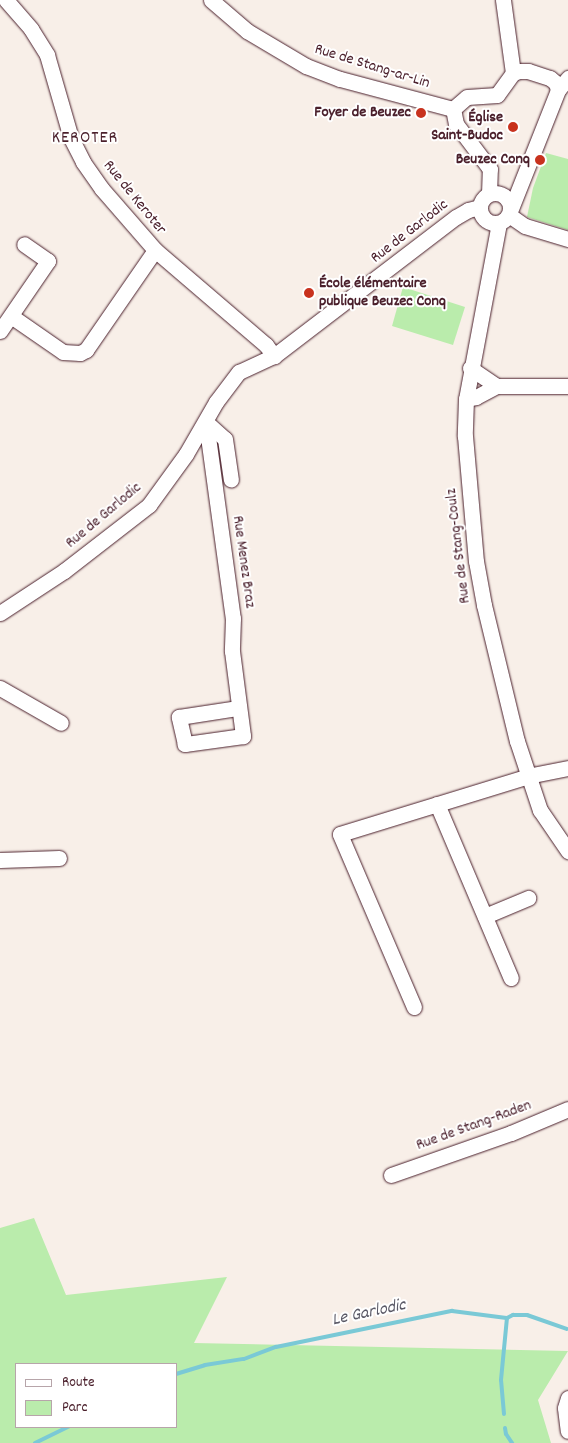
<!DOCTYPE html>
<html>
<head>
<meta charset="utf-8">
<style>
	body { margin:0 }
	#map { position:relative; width:568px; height:1443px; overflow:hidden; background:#f8efe8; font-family:Dekko,sans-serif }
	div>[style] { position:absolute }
	.green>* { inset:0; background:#baecac }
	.stream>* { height:4px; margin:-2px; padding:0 2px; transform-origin:2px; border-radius:2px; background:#7ac9d6 }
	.roads { filter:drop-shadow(0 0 1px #4a1f2b) drop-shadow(0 0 1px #4a1f2b) }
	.minor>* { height:15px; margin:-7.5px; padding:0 7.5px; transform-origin:7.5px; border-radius:7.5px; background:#fff }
	.minor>.ring { margin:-7.5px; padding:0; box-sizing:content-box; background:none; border:15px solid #fff; border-radius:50% }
	.dots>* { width:14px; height:14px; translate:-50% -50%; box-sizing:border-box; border:2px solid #fff; border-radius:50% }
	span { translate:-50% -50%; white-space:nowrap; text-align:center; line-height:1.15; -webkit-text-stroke:4px #fff; paint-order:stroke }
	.street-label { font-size:16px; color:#4a1f2b }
	.poi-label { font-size:16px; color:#4a1f2b; font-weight:700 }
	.right { translate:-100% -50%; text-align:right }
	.left { translate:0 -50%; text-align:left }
	.neighbourhood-label { font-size:18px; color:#4a1f2b; letter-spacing:1px }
	.water-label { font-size:18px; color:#5b5a67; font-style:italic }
	.legend { position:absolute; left:15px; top:1363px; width:162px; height:65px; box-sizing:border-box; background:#fff; border:1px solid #b7a5aa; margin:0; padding:6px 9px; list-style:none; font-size:15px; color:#4a1f2b }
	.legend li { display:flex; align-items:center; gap:10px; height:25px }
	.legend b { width:25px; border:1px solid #b7a5aa }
</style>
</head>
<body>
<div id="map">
	<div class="green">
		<i style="clip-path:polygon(546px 153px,568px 159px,568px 230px,527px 217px,533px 188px)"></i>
		<i style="clip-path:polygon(403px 287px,465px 307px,453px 345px,392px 326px)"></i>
		<i style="clip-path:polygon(evenodd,34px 1218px,66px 1295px,227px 1277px,194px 1343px,568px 1351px,538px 1400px,551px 1443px,0 1443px,0 1228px,34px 1218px,16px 1364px,176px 1364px,176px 1427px,16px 1427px,16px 1364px)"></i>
	</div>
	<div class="stream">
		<i style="left:176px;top:1374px;width:30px;rotate:-17deg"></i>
		<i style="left:205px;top:1365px;width:39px;rotate:-9deg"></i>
		<i style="left:244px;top:1359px;width:34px;rotate:-21deg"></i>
		<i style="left:276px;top:1347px;width:180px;rotate:-11.6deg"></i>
		<i style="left:452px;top:1311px;width:55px;rotate:7.3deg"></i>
		<i style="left:507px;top:1318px;width:7px;rotate:-27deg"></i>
		<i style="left:513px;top:1315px;width:14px"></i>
		<i style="left:527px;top:1315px;width:42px;rotate:19.3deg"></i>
		<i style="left:504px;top:1414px;width:34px;rotate:-95deg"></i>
		<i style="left:501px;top:1380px;width:62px;rotate:-84.5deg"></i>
		<i style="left:505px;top:1428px;width:6px;rotate:81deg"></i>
		<i style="left:506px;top:1434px;width:11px;rotate:56deg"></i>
		<i style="left:35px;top:1443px;width:37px;rotate:-26deg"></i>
	</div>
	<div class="roads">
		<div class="minor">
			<i style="left:6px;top:0;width:38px;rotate:49deg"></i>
			<i style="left:31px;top:29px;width:31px;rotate:58deg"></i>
			<i style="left:47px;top:55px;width:86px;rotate:73.9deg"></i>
			<i style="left:71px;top:138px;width:27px;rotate:63deg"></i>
			<i style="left:83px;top:162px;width:33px;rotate:55deg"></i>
			<i style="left:102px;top:189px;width:81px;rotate:49deg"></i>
			<i style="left:155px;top:250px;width:146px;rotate:40.6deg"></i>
			<i style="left:266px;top:345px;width:14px;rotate:54deg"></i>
			<i style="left:211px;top:0;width:48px;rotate:40.7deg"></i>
			<i style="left:247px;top:31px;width:69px;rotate:30.7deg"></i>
			<i style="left:306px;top:66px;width:36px;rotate:21deg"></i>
			<i style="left:340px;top:79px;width:117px;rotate:14.9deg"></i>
			<i style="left:503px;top:0;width:74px;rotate:82.2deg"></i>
			<i style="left:558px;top:90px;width:16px;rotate:-50deg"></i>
			<i class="ring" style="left:480px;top:193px;width:15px;height:15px"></i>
			<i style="left:489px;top:194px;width:25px;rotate:-88deg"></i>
			<i style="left:490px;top:169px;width:56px;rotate:-127.1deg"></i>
			<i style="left:456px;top:124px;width:15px;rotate:-101deg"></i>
			<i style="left:453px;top:109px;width:18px;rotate:-41deg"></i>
			<i style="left:467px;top:97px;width:30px;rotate:-4deg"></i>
			<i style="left:497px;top:95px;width:27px;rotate:-54deg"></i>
			<i style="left:513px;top:73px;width:6px;rotate:-18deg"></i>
			<i style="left:519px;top:71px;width:9px"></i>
			<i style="left:528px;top:71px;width:23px;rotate:18deg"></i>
			<i style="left:550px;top:78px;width:8px;rotate:40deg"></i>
			<i style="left:556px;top:83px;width:7px;rotate:74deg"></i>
			<i style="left:558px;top:90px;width:128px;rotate:111.6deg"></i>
			<i style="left:509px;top:215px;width:19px;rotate:35deg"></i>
			<i style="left:525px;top:226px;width:45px;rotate:16.8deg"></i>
			<i style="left:499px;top:223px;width:179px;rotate:100.6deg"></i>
			<i style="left:466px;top:399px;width:37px;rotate:92deg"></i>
			<i style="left:465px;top:436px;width:125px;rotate:85deg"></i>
			<i style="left:476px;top:561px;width:45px;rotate:79.7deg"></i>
			<i style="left:484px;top:605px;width:140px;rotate:76.4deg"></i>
			<i style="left:517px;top:741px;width:73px;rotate:71.6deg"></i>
			<i style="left:540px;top:810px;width:50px;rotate:55.7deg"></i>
			<i style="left:11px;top:316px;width:63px;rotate:34.7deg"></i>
			<i style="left:63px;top:352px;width:17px;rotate:3deg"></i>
			<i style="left:80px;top:353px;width:7px;rotate:-27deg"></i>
			<i style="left:86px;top:350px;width:121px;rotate:-55.4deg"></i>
			<i style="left:0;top:331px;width:85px;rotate:-55.6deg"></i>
			<i style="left:48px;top:261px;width:29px;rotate:-145deg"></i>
			<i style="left:470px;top:368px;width:32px;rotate:34deg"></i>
			<i style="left:466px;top:399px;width:10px;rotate:-11deg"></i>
			<i style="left:476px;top:397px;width:24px;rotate:-28deg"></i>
			<i style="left:497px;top:386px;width:71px"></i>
			<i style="left:206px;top:422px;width:198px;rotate:82.2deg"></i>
			<i style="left:233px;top:618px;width:33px;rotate:92deg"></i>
			<i style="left:232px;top:651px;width:86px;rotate:82.6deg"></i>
			<i style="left:243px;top:736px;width:59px;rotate:172.1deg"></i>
			<i style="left:185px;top:744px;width:28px;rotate:-103deg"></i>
			<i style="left:179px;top:717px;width:60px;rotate:-8.7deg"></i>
			<i style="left:206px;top:422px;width:25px;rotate:42deg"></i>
			<i style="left:225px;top:439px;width:41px;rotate:81.7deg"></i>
			<i style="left:0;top:613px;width:77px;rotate:-33.3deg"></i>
			<i style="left:64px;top:571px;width:108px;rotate:-37.8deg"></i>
			<i style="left:149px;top:505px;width:63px;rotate:-54deg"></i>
			<i style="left:186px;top:454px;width:60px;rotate:-60deg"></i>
			<i style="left:216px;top:402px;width:38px;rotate:-53deg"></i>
			<i style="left:239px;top:372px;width:38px;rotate:-25deg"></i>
			<i style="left:274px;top:356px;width:229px;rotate:-37.4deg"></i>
			<i style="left:456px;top:217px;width:14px;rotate:-30deg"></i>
			<i style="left:468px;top:210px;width:12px;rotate:-14deg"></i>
			<i style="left:0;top:688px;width:70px;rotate:29.8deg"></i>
			<i style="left:437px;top:804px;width:189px;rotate:67deg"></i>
			<i style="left:0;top:860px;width:59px;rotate:-1.9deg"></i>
			<i style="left:485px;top:916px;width:47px;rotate:-22.7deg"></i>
			<i style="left:414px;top:1007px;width:188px;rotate:-113.2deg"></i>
			<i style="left:340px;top:834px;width:197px;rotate:-17.1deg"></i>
			<i style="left:528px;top:776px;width:41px;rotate:-11.3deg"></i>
			<i style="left:391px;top:1175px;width:127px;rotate:-19.3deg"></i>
			<i style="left:511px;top:1133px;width:62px;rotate:-22.8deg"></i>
			<i style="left:568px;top:1398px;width:10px;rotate:107deg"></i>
			<i style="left:565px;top:1408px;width:23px;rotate:83deg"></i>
		</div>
	</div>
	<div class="dots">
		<i style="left:421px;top:113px;background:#c8321e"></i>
		<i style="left:513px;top:127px;background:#c8321e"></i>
		<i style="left:540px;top:160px;background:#c8321e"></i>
		<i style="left:309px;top:293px;background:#c8321e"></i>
	</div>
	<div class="street-label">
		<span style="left:372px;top:67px;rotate:17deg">Rue de Stang-ar-Lin</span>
		<span style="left:134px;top:198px;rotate:51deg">Rue de Keroter</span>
		<span style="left:410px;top:232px;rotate:-38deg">Rue de Garlodic</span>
		<span style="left:104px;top:516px;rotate:-40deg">Rue de Garlodic</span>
		<span style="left:459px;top:546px;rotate:-97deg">Rue de Stang-Coulz</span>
		<span style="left:243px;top:562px;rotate:82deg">Rue Menez Braz</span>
		<span style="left:474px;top:1126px;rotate:-20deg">Rue de Stang-Raden</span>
	</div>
	<div class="poi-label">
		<span class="right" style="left:411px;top:113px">Foyer de Beuzec</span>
		<span class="right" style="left:503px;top:127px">Église<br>Saint-Budoc</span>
		<span class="right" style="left:530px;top:160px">Beuzec Conq</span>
		<span class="left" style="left:319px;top:293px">École élémentaire<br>publique Beuzec Conq</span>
	</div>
	<div class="neighbourhood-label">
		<span style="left:85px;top:139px">KEROTER</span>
	</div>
	<div class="water-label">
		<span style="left:369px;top:1314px;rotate:-12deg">Le Garlodic</span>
	</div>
	<ul class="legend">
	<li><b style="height:6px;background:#fff"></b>Route</li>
	<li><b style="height:14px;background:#baecac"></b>Parc</li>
	</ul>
</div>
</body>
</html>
